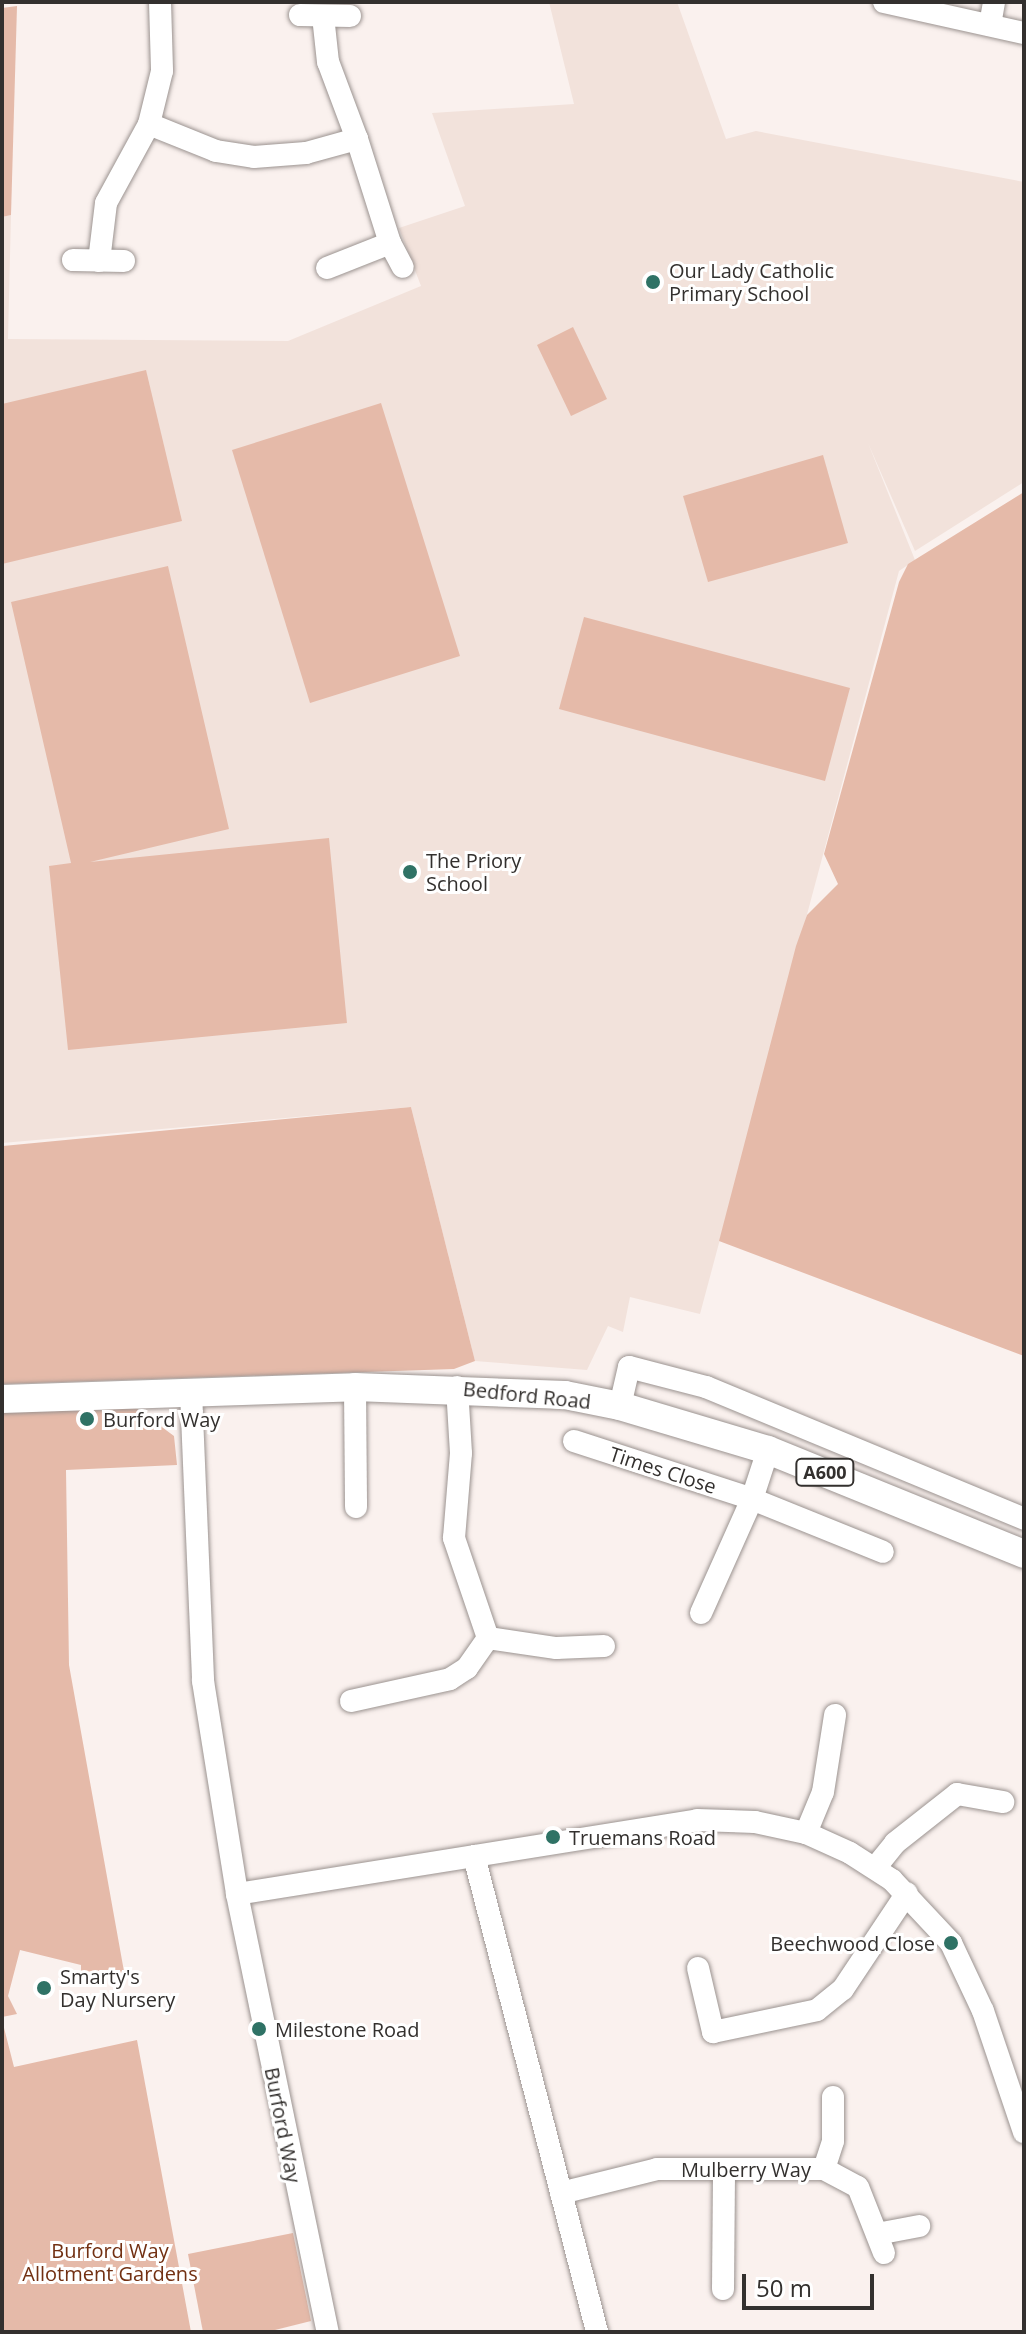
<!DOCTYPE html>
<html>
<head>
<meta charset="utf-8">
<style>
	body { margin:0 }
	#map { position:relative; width:1026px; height:2334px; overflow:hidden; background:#faf1ee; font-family:"Open Sans",sans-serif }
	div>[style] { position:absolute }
	.built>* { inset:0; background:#f2e2db }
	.green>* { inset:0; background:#e5baa9 }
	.roads { filter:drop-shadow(0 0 2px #9b9390) drop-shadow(0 0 2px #9b9390) }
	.minor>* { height:22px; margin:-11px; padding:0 11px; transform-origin:11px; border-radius:11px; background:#fff }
	.major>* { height:28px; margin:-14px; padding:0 14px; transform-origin:14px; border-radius:14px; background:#fff }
	.dots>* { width:22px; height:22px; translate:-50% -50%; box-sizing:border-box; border:4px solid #fff; border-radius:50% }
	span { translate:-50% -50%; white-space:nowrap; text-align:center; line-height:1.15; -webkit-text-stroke:6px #fff; paint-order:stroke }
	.shield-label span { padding:2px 6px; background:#fff; border:2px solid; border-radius:6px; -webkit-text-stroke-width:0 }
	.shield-label { font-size:18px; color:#33302e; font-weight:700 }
	.poi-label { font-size:20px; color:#33302e }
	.left { translate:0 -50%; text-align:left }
	.right { translate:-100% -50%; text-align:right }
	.street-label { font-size:20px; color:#33302e }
	.park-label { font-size:20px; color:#723012 }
	.frame { position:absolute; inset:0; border:4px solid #33302e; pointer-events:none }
	.scale { position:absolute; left:742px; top:2274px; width:132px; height:36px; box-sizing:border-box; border:4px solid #33302e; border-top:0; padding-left:10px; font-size:24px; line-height:28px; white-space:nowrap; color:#33302e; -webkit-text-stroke:6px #fff; paint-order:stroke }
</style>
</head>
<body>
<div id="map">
	<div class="built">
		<i style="clip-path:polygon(549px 2px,677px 2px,726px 139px,756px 131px,1024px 182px,1024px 482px,915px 551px,868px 443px,915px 560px,899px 571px,700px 1314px,630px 1297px,623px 1332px,608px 1326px,587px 1370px,475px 1361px,411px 1107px,2px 1143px,2px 217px,11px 215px,8px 339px,288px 341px,421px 286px,399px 228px,465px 206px,432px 113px,574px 104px)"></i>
	</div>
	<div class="green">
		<i style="clip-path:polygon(17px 6px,11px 215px,2px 217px,2px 8px)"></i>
		<i style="clip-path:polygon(573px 327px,607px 399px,571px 416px,537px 345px)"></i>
		<i style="clip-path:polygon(146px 370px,182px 521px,2px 564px,2px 404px)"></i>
		<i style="clip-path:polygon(381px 403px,460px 656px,310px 703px,232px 450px)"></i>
		<i style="clip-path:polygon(823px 455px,848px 543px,708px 582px,683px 496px)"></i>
		<i style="clip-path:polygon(1024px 492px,1024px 1356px,719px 1241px,796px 946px,807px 915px,838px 884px,824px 854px,899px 582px,908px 564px)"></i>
		<i style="clip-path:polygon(168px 566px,229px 829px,90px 862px,329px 838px,347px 1023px,68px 1050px,49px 866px,71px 863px,11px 602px)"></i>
		<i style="clip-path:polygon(584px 617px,850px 688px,825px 781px,559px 709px)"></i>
		<i style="clip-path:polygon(411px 1107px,475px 1361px,454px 1369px,2px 1384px,3px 1146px)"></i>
		<i style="clip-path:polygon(132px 1405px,174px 1436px,177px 1465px,66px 1470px,69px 1665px,125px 1977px,81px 1974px,81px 1965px,20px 1950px,8px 1996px,17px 2014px,2px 2017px,2px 1409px)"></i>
		<i style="clip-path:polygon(2px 2020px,14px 2067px,137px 2040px,191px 2332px,2px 2332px)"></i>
		<i style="clip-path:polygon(293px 2233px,311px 2321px,267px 2332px,203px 2332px,188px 2254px)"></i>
	</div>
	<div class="roads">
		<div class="minor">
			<i style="left:160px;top:2px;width:69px;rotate:88.3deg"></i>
			<i style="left:162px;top:71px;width:55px;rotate:103.8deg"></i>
			<i style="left:149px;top:124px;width:72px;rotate:21.9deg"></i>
			<i style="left:216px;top:151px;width:38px;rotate:9deg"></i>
			<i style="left:254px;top:157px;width:52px;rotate:-4.4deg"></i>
			<i style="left:306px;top:153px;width:53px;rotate:-15.4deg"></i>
			<i style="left:357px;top:139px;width:82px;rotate:-110.6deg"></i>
			<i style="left:328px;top:62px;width:46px;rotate:-96.2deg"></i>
			<i style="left:884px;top:2px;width:143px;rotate:12.5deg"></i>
			<i style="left:300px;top:15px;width:50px;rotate:1.1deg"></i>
			<i style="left:990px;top:25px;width:23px;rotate:-80deg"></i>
			<i style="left:357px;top:139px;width:109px;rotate:72.4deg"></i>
			<i style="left:390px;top:243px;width:27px;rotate:62deg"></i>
			<i style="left:73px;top:260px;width:51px;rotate:1.1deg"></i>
			<i style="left:99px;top:261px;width:58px;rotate:-83.1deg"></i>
			<i style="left:106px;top:203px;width:90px;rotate:-61.4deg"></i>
			<i style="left:327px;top:268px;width:68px;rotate:-21.6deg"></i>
			<i style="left:355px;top:1387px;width:120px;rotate:89.5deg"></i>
			<i style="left:191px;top:1392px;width:289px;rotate:87.6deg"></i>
			<i style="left:203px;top:1681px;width:216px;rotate:80.9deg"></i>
			<i style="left:237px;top:1894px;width:447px;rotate:78.3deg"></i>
			<i style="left:620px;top:1406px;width:40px;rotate:-77deg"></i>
			<i style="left:629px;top:1367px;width:80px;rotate:14.6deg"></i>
			<i style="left:706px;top:1387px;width:344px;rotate:22.5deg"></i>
			<i style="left:574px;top:1441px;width:187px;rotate:18deg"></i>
			<i style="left:752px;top:1499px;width:141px;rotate:22deg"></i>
			<i style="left:701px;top:1613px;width:125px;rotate:-65.9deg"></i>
			<i style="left:752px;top:1499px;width:52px;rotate:-71.9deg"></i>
			<i style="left:488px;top:1638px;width:69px;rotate:8.4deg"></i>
			<i style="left:556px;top:1648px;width:48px;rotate:-2.4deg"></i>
			<i style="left:351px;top:1701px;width:101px;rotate:-12.5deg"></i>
			<i style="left:450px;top:1679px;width:20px;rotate:-33deg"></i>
			<i style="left:467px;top:1668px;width:37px;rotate:-55deg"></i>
			<i style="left:488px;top:1638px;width:106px;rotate:-108.8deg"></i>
			<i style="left:454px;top:1538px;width:85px;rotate:-85.3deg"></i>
			<i style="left:461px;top:1453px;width:66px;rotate:-93.5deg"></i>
			<i style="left:806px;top:1833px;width:44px;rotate:-67.5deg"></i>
			<i style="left:823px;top:1792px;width:78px;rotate:-81.1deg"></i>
			<i style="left:474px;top:1856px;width:492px;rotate:75.5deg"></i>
			<i style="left:875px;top:1868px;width:32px;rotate:-51deg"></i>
			<i style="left:895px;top:1843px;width:79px;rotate:-38.3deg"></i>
			<i style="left:957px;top:1794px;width:47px;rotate:9.9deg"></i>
			<i style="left:237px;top:1894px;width:466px;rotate:-9.1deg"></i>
			<i style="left:697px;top:1820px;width:58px;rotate:2deg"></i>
			<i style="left:755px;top:1822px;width:52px;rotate:12.2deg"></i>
			<i style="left:806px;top:1833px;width:48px;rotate:24.4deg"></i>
			<i style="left:850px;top:1853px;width:50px;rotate:32.7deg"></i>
			<i style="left:892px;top:1880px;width:86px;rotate:46.9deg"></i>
			<i style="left:951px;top:1943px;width:75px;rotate:64.8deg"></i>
			<i style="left:983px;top:2011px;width:128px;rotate:71.3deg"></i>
			<i style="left:698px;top:1968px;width:66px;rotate:76.8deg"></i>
			<i style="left:713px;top:2032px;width:106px;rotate:-11.9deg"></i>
			<i style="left:817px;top:2010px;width:33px;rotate:-39deg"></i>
			<i style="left:843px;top:1989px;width:115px;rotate:-56.3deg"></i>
			<i style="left:824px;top:2169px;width:29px;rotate:-72deg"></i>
			<i style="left:833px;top:2141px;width:44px;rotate:-90deg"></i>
			<i style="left:561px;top:2193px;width:99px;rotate:-14deg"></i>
			<i style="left:657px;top:2169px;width:167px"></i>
			<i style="left:824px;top:2169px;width:38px;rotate:28deg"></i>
			<i style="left:858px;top:2187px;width:71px;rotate:68.5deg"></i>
			<i style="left:877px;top:2234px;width:43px;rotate:-10.8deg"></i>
			<i style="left:723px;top:2289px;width:120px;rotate:-89.5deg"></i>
		</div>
		<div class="major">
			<i style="left:2px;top:1399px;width:353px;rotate:-1.9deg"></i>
			<i style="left:355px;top:1387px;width:210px;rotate:2.2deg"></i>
			<i style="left:565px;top:1395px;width:56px;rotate:11.3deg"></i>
			<i style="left:620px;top:1406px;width:154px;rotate:16.6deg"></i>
			<i style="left:768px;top:1450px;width:276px;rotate:22.1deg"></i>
		</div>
	</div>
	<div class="dots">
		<i style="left:653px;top:282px;background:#2f7265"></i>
		<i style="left:410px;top:872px;background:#2f7265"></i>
		<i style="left:87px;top:1419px;background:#2f7265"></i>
		<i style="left:553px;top:1837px;background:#2f7265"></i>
		<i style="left:951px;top:1943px;background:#2f7265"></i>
		<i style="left:44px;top:1988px;background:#2f7265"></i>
		<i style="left:259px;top:2029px;background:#2f7265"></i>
	</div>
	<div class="shield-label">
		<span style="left:825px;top:1472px">A600</span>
	</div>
	<div class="poi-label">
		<span class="left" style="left:669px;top:282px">Our Lady Catholic<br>Primary School</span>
		<span class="left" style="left:426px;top:872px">The Priory<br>School</span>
		<span class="left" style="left:103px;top:1419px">Burford Way</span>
		<span class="left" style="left:569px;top:1837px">Truemans Road</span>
		<span class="right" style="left:935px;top:1943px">Beechwood Close</span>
		<span class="left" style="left:60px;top:1988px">Smarty's<br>Day Nursery</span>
		<span class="left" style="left:275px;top:2029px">Milestone Road</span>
	</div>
	<div class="street-label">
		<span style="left:527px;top:1395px;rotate:6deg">Bedford Road</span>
		<span style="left:663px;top:1470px;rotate:18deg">Times Close</span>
		<span style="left:283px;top:2125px;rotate:79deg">Burford Way</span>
		<span style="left:746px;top:2169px">Mulberry Way</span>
	</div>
	<div class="park-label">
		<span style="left:110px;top:2262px">Burford Way<br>Allotment Gardens</span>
	</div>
	<div class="frame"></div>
	<div class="scale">50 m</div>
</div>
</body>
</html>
